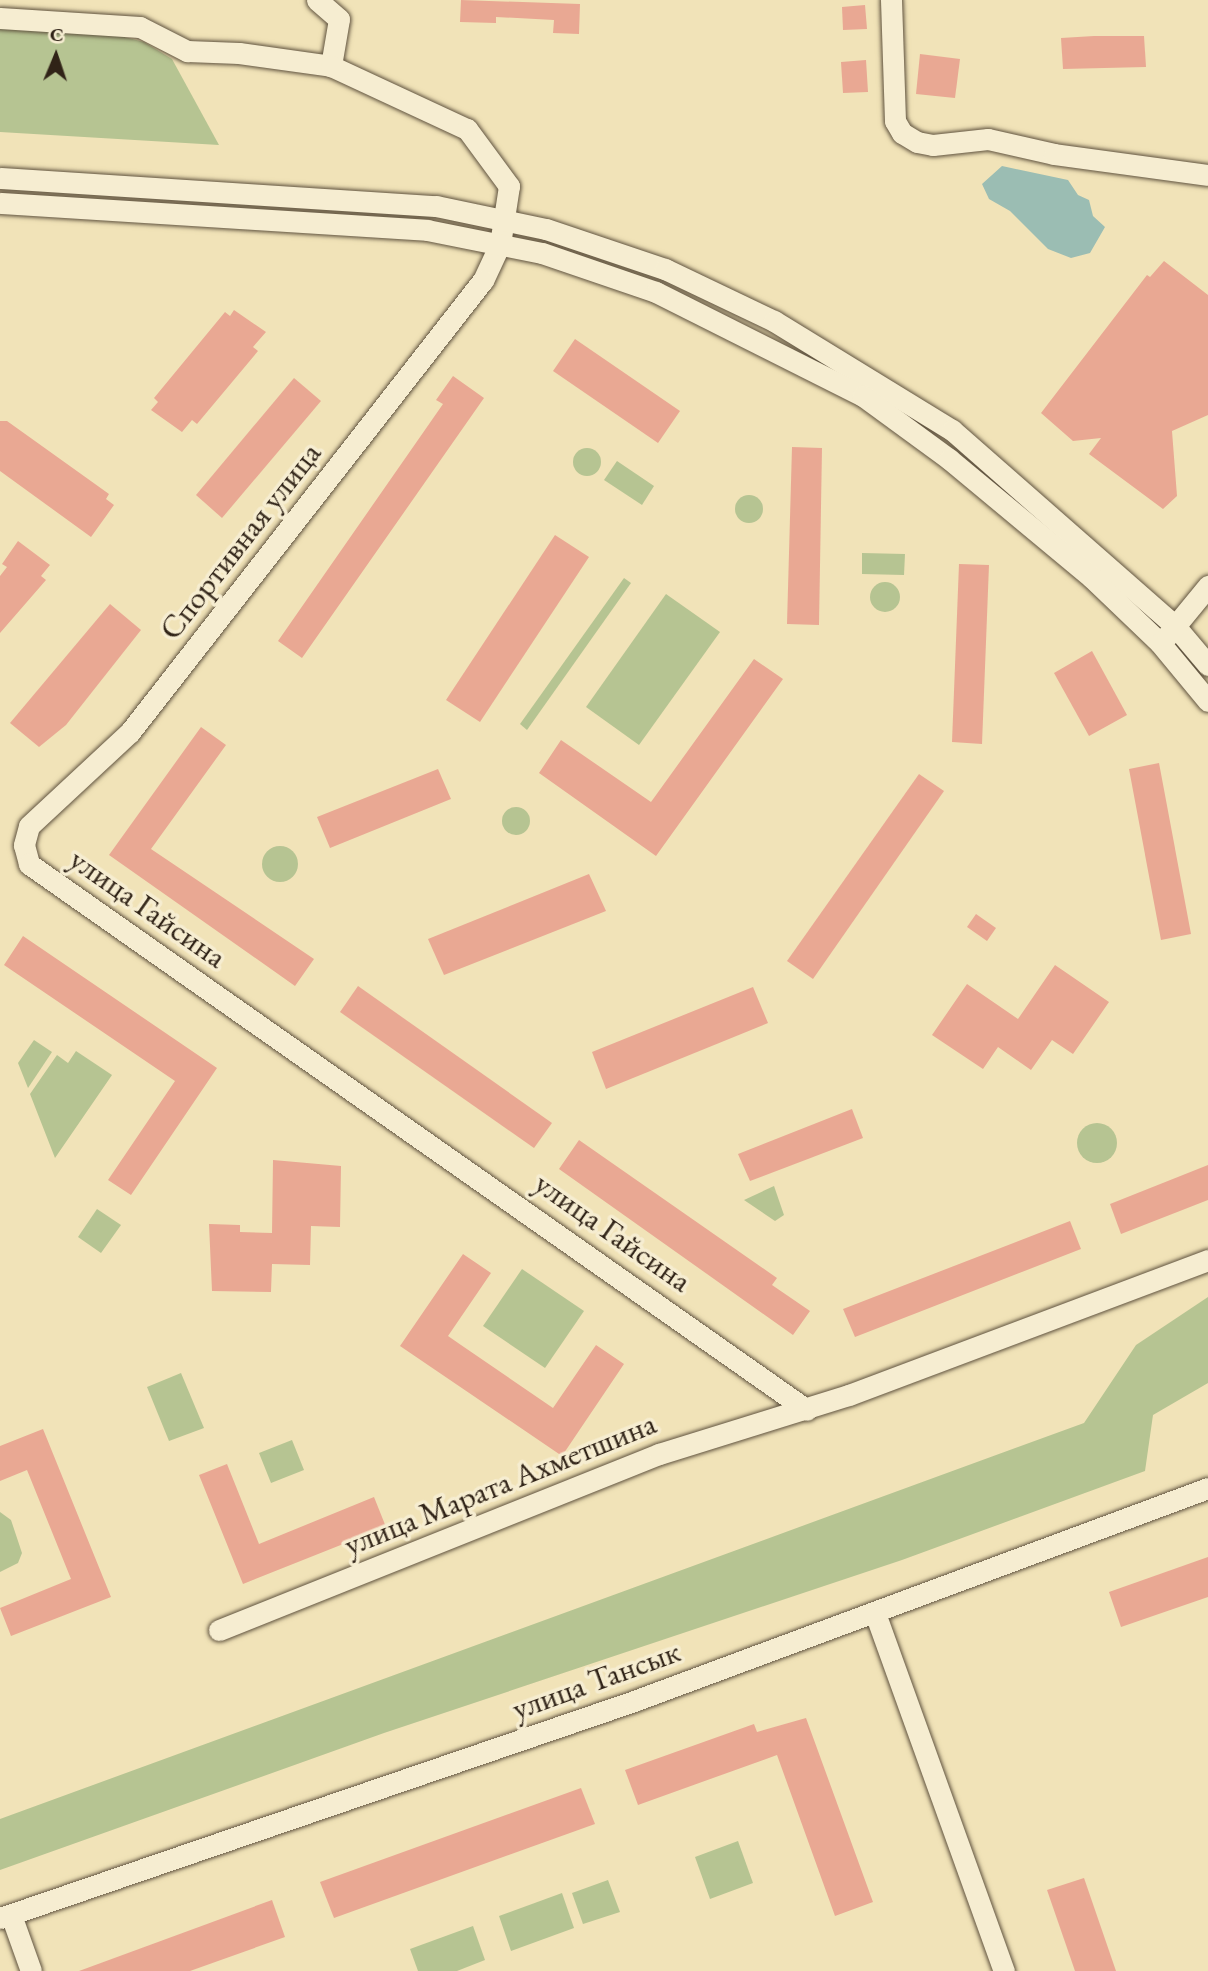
<!DOCTYPE html>
<html>
<head>
<meta charset="utf-8">
<style>
	body { margin:0 }
	#map { position:relative; width:1208px; height:1971px; overflow:hidden; background:#f1e3b8; font-family:"EB Garamond",serif }
	div>[style] { position:absolute }
	.green>* { inset:0; background:#b6c492 }
	.round { border-radius:50% }
	.water>* { inset:0; background:#9bbdb3 }
	.building>* { inset:0; background:#e9a893 }
	.roads { filter:drop-shadow(0 0 2px #60533f) drop-shadow(0 0 2px #60533f) }
	.minor>* { height:21px; margin:-10.5px; padding:0 10.5px; transform-origin:10.5px; border-radius:10.5px; background:#f6edd1 }
	span { translate:-50% -50%; white-space:nowrap; text-align:center; line-height:1.15; -webkit-text-stroke:7px #f6edd1; paint-order:stroke }
	.street-label { font-size:32px; color:#302317 }
	.north { position:absolute; left:21px; top:21px; width:70px; height:70px; -webkit-text-stroke:5px #f6edd1; paint-order:stroke; rotate:2deg; font-size:19px; font-weight:700; line-height:28px; text-align:center; color:#302317 }
	.north::after { content:''; display:block; margin:auto; width:24px; height:32px; background:#302317; clip-path:polygon(50% 0,100% 100%,50% 72%,0 100%) }
</style>
</head>
<body>
<div id="map">
	<div class="green">
		<i style="clip-path:polygon(0 28px,109px 33px,144px 42px,172px 59px,219px 145px,0 132px)"></i>
		<i class="round" style="left:573px;top:448px;width:28px;height:28px"></i>
		<i style="clip-path:polygon(617px 461px,654px 486px,642px 505px,604px 480px)"></i>
		<i class="round" style="left:735px;top:495px;width:28px;height:28px"></i>
		<i style="clip-path:polygon(862px 553px,905px 554px,904px 575px,862px 574px)"></i>
		<i style="clip-path:polygon(624px 578px,631px 583px,527px 730px,520px 724px)"></i>
		<i class="round" style="left:870px;top:582px;width:30px;height:30px"></i>
		<i style="clip-path:polygon(666px 594px,720px 632px,639px 745px,586px 707px)"></i>
		<i class="round" style="left:502px;top:807px;width:28px;height:28px"></i>
		<i class="round" style="left:262px;top:846px;width:36px;height:36px"></i>
		<i style="clip-path:polygon(34px 1040px,52px 1052px,28px 1088px,18px 1063px)"></i>
		<i style="clip-path:polygon(76px 1051px,112px 1075px,55px 1158px,30px 1094px,57px 1055px,68px 1063px)"></i>
		<i class="round" style="left:1077px;top:1123px;width:40px;height:40px"></i>
		<i style="clip-path:polygon(774px 1186px,784px 1215px,775px 1221px,744px 1200px)"></i>
		<i style="clip-path:polygon(97px 1209px,121px 1225px,101px 1253px,78px 1237px)"></i>
		<i style="clip-path:polygon(522px 1269px,584px 1311px,545px 1368px,483px 1326px)"></i>
		<i style="clip-path:polygon(1208px 1297px,1208px 1383px,1153px 1415px,1145px 1471px,902px 1560px,384px 1733px,0 1870px,0 1819px,1084px 1423px,1136px 1345px)"></i>
		<i style="clip-path:polygon(181px 1373px,204px 1428px,169px 1441px,147px 1387px)"></i>
		<i style="clip-path:polygon(292px 1440px,304px 1470px,271px 1483px,259px 1453px)"></i>
		<i style="clip-path:polygon(0 1512px,11px 1520px,22px 1553px,18px 1563px,0 1572px)"></i>
		<i style="clip-path:polygon(738px 1841px,753px 1883px,710px 1899px,695px 1857px)"></i>
		<i style="clip-path:polygon(608px 1880px,620px 1912px,583px 1924px,572px 1893px)"></i>
		<i style="clip-path:polygon(562px 1893px,574px 1928px,511px 1951px,499px 1916px)"></i>
		<i style="clip-path:polygon(473px 1926px,485px 1960px,457px 1971px,418px 1971px,410px 1949px)"></i>
	</div>
	<div class="water">
		<i style="clip-path:polygon(1002px 166px,1068px 180px,1078px 195px,1089px 200px,1093px 216px,1105px 227px,1090px 253px,1071px 258px,1048px 249px,1010px 211px,989px 199px,982px 184px)"></i>
	</div>
	<div class="building">
		<i style="clip-path:polygon(461px 0,580px 4px,579px 34px,553px 33px,554px 20px,496px 17px,496px 23px,460px 22px)"></i>
		<i style="clip-path:polygon(865px 5px,867px 29px,843px 30px,842px 7px)"></i>
		<i style="clip-path:polygon(1094px 36px,1144px 36px,1146px 67px,1063px 69px,1061px 38px)"></i>
		<i style="clip-path:polygon(920px 54px,960px 59px,955px 98px,916px 94px)"></i>
		<i style="clip-path:polygon(866px 60px,868px 92px,843px 93px,841px 62px)"></i>
		<i style="clip-path:polygon(1164px 261px,1208px 295px,1208px 415px,1172px 431px,1177px 496px,1163px 509px,1089px 454px,1101px 438px,1073px 441px,1041px 413px,1147px 275px,1150px 277px)"></i>
		<i style="clip-path:polygon(234px 310px,266px 332px,253px 347px,258px 351px,197px 424px,192px 420px,182px 432px,151px 410px,158px 402px,154px 398px,225px 312px,230px 316px)"></i>
		<i style="clip-path:polygon(575px 339px,680px 411px,658px 443px,553px 371px)"></i>
		<i style="clip-path:polygon(453px 376px,484px 398px,302px 658px,278px 641px,443px 404px,436px 400px)"></i>
		<i style="clip-path:polygon(294px 378px,321px 401px,222px 518px,196px 495px)"></i>
		<i style="clip-path:polygon(0 421px,7px 421px,109px 494px,106px 499px,114px 505px,91px 537px,0 471px)"></i>
		<i style="clip-path:polygon(792px 447px,822px 448px,819px 625px,787px 624px)"></i>
		<i style="clip-path:polygon(555px 535px,589px 557px,480px 722px,446px 700px)"></i>
		<i style="clip-path:polygon(18px 541px,50px 565px,41px 576px,46px 580px,0 633px,0 576px,7px 567px,2px 564px)"></i>
		<i style="clip-path:polygon(959px 564px,989px 565px,982px 744px,952px 742px)"></i>
		<i style="clip-path:polygon(110px 604px,141px 630px,66px 725px,39px 747px,10px 723px)"></i>
		<i style="clip-path:polygon(1092px 651px,1127px 715px,1089px 736px,1054px 673px)"></i>
		<i style="clip-path:polygon(754px 659px,783px 679px,656px 856px,539px 773px,561px 740px,651px 802px)"></i>
		<i style="clip-path:polygon(201px 727px,226px 745px,151px 849px,314px 959px,295px 986px,109px 855px)"></i>
		<i style="clip-path:polygon(1159px 763px,1191px 934px,1161px 940px,1129px 769px)"></i>
		<i style="clip-path:polygon(438px 769px,451px 799px,330px 848px,317px 817px)"></i>
		<i style="clip-path:polygon(919px 774px,944px 791px,813px 979px,787px 961px)"></i>
		<i style="clip-path:polygon(589px 874px,606px 911px,444px 975px,428px 939px)"></i>
		<i style="clip-path:polygon(976px 914px,996px 928px,987px 941px,967px 927px)"></i>
		<i style="clip-path:polygon(23px 936px,217px 1068px,131px 1195px,108px 1180px,175px 1081px,4px 965px)"></i>
		<i style="clip-path:polygon(1055px 965px,1109px 1002px,1073px 1054px,1052px 1040px,1031px 1070px,998px 1047px,983px 1069px,932px 1035px,967px 984px,1018px 1019px)"></i>
		<i style="clip-path:polygon(358px 986px,552px 1123px,534px 1148px,340px 1012px)"></i>
		<i style="clip-path:polygon(753px 987px,768px 1023px,606px 1089px,592px 1052px)"></i>
		<i style="clip-path:polygon(852px 1109px,863px 1138px,750px 1181px,738px 1154px)"></i>
		<i style="clip-path:polygon(579px 1140px,777px 1278px,772px 1285px,810px 1311px,793px 1335px,559px 1169px)"></i>
		<i style="clip-path:polygon(273px 1160px,341px 1166px,340px 1227px,311px 1226px,310px 1265px,272px 1264px,271px 1292px,212px 1291px,209px 1224px,240px 1225px,240px 1232px,272px 1233px)"></i>
		<i style="clip-path:polygon(1208px 1165px,1208px 1200px,1121px 1234px,1110px 1204px)"></i>
		<i style="clip-path:polygon(1070px 1221px,1081px 1249px,855px 1337px,843px 1309px)"></i>
		<i style="clip-path:polygon(463px 1254px,491px 1273px,448px 1336px,461px 1345px,553px 1408px,596px 1345px,624px 1364px,562px 1456px,400px 1346px)"></i>
		<i style="clip-path:polygon(43px 1429px,111px 1597px,11px 1636px,0 1608px,71px 1579px,27px 1470px,0 1481px,0 1446px)"></i>
		<i style="clip-path:polygon(227px 1464px,259px 1544px,374px 1497px,386px 1527px,243px 1584px,199px 1475px)"></i>
		<i style="clip-path:polygon(1208px 1557px,1208px 1597px,1121px 1627px,1109px 1592px)"></i>
		<i style="clip-path:polygon(806px 1718px,873px 1902px,835px 1916px,777px 1755px,638px 1805px,625px 1770px,754px 1724px,757px 1732px)"></i>
		<i style="clip-path:polygon(581px 1788px,595px 1824px,334px 1918px,320px 1882px)"></i>
		<i style="clip-path:polygon(1084px 1878px,1116px 1971px,1075px 1971px,1047px 1890px)"></i>
		<i style="clip-path:polygon(272px 1900px,285px 1937px,190px 1971px,79px 1971px)"></i>
	</div>
	<div class="roads">
		<div class="minor">
			<i style="left:317px;top:0;width:29px;rotate:41deg"></i>
			<i style="left:339px;top:19px;width:48px;rotate:99.7deg"></i>
			<i style="left:891px;top:0;width:121px;rotate:88.1deg"></i>
			<i style="left:895px;top:121px;width:14px;rotate:60deg"></i>
			<i style="left:902px;top:133px;width:17px;rotate:31deg"></i>
			<i style="left:917px;top:142px;width:16px;rotate:11deg"></i>
			<i style="left:933px;top:145px;width:55px;rotate:-6.2deg"></i>
			<i style="left:988px;top:139px;width:68px;rotate:12.8deg"></i>
			<i style="left:1054px;top:154px;width:155px;rotate:7.8deg"></i>
			<i style="left:0;top:18px;width:140px;rotate:3.7deg"></i>
			<i style="left:140px;top:27px;width:53px;rotate:27.1deg"></i>
			<i style="left:187px;top:51px;width:52px;rotate:2.2deg"></i>
			<i style="left:239px;top:53px;width:93px;rotate:8deg"></i>
			<i style="left:331px;top:66px;width:150px;rotate:24.9deg"></i>
			<i style="left:467px;top:129px;width:71px;rotate:53.6deg"></i>
			<i style="left:509px;top:186px;width:59px;rotate:98.8deg"></i>
			<i style="left:500px;top:244px;width:40px;rotate:115deg"></i>
			<i style="left:483px;top:280px;width:574px;rotate:127.99deg"></i>
			<i style="left:130px;top:732px;width:138px;rotate:137.1deg"></i>
			<i style="left:29px;top:826px;width:20px;rotate:105deg"></i>
			<i style="left:24px;top:845px;width:20px;rotate:75deg"></i>
			<i style="left:29px;top:864px;width:950px;rotate:35.06deg"></i>
			<i style="left:0;top:178px;width:437px;rotate:3.7deg"></i>
			<i style="left:436px;top:206px;width:112px;rotate:11.8deg"></i>
			<i style="left:546px;top:229px;width:126px;rotate:18.6deg"></i>
			<i style="left:665px;top:269px;width:121px;rotate:25.5deg"></i>
			<i style="left:774px;top:321px;width:209px;rotate:31.5deg"></i>
			<i style="left:952px;top:430px;width:297px;rotate:41.3deg"></i>
			<i style="left:1175px;top:626px;width:51px;rotate:49.8deg"></i>
			<i style="left:0;top:203px;width:428px;rotate:3.6deg"></i>
			<i style="left:427px;top:230px;width:117px;rotate:11.3deg"></i>
			<i style="left:542px;top:253px;width:120px;rotate:18.9deg"></i>
			<i style="left:656px;top:292px;width:232px;rotate:26.7deg"></i>
			<i style="left:863px;top:396px;width:107px;rotate:36.2deg"></i>
			<i style="left:949px;top:459px;width:185px;rotate:39.7deg"></i>
			<i style="left:1091px;top:577px;width:95px;rotate:43.7deg"></i>
			<i style="left:1160px;top:643px;width:75px;rotate:50.4deg"></i>
			<i style="left:1167px;top:636px;width:65px;rotate:-50.6deg"></i>
			<i style="left:875px;top:1613px;width:381px;rotate:70.2deg"></i>
			<i style="left:219px;top:1630px;width:474px;rotate:-21.8deg"></i>
			<i style="left:659px;top:1454px;width:199px;rotate:-17.3deg"></i>
			<i style="left:849px;top:1395px;width:384px;rotate:-20.6deg"></i>
			<i style="left:11px;top:1915px;width:59px;rotate:70.3deg"></i>
			<i style="left:0;top:1918px;width:670px;rotate:-18.89deg"></i>
			<i style="left:634px;top:1701px;width:612px;rotate:-20.36deg"></i>
		</div>
	</div>
	<div class="street-label">
		<span style="left:240px;top:541px;rotate:-52deg">Спортивная улица</span>
		<span style="left:148px;top:908px;rotate:35deg">улица Гайсина</span>
		<span style="left:613px;top:1232px;rotate:35deg">улица Гайсина</span>
		<span style="left:500px;top:1484px;rotate:-22deg">улица Марата Ахметшина</span>
		<span style="left:596px;top:1680px;rotate:-20deg">улица Тансык</span>
	</div>
	<div class="north">С</div>
</div>
</body>
</html>
